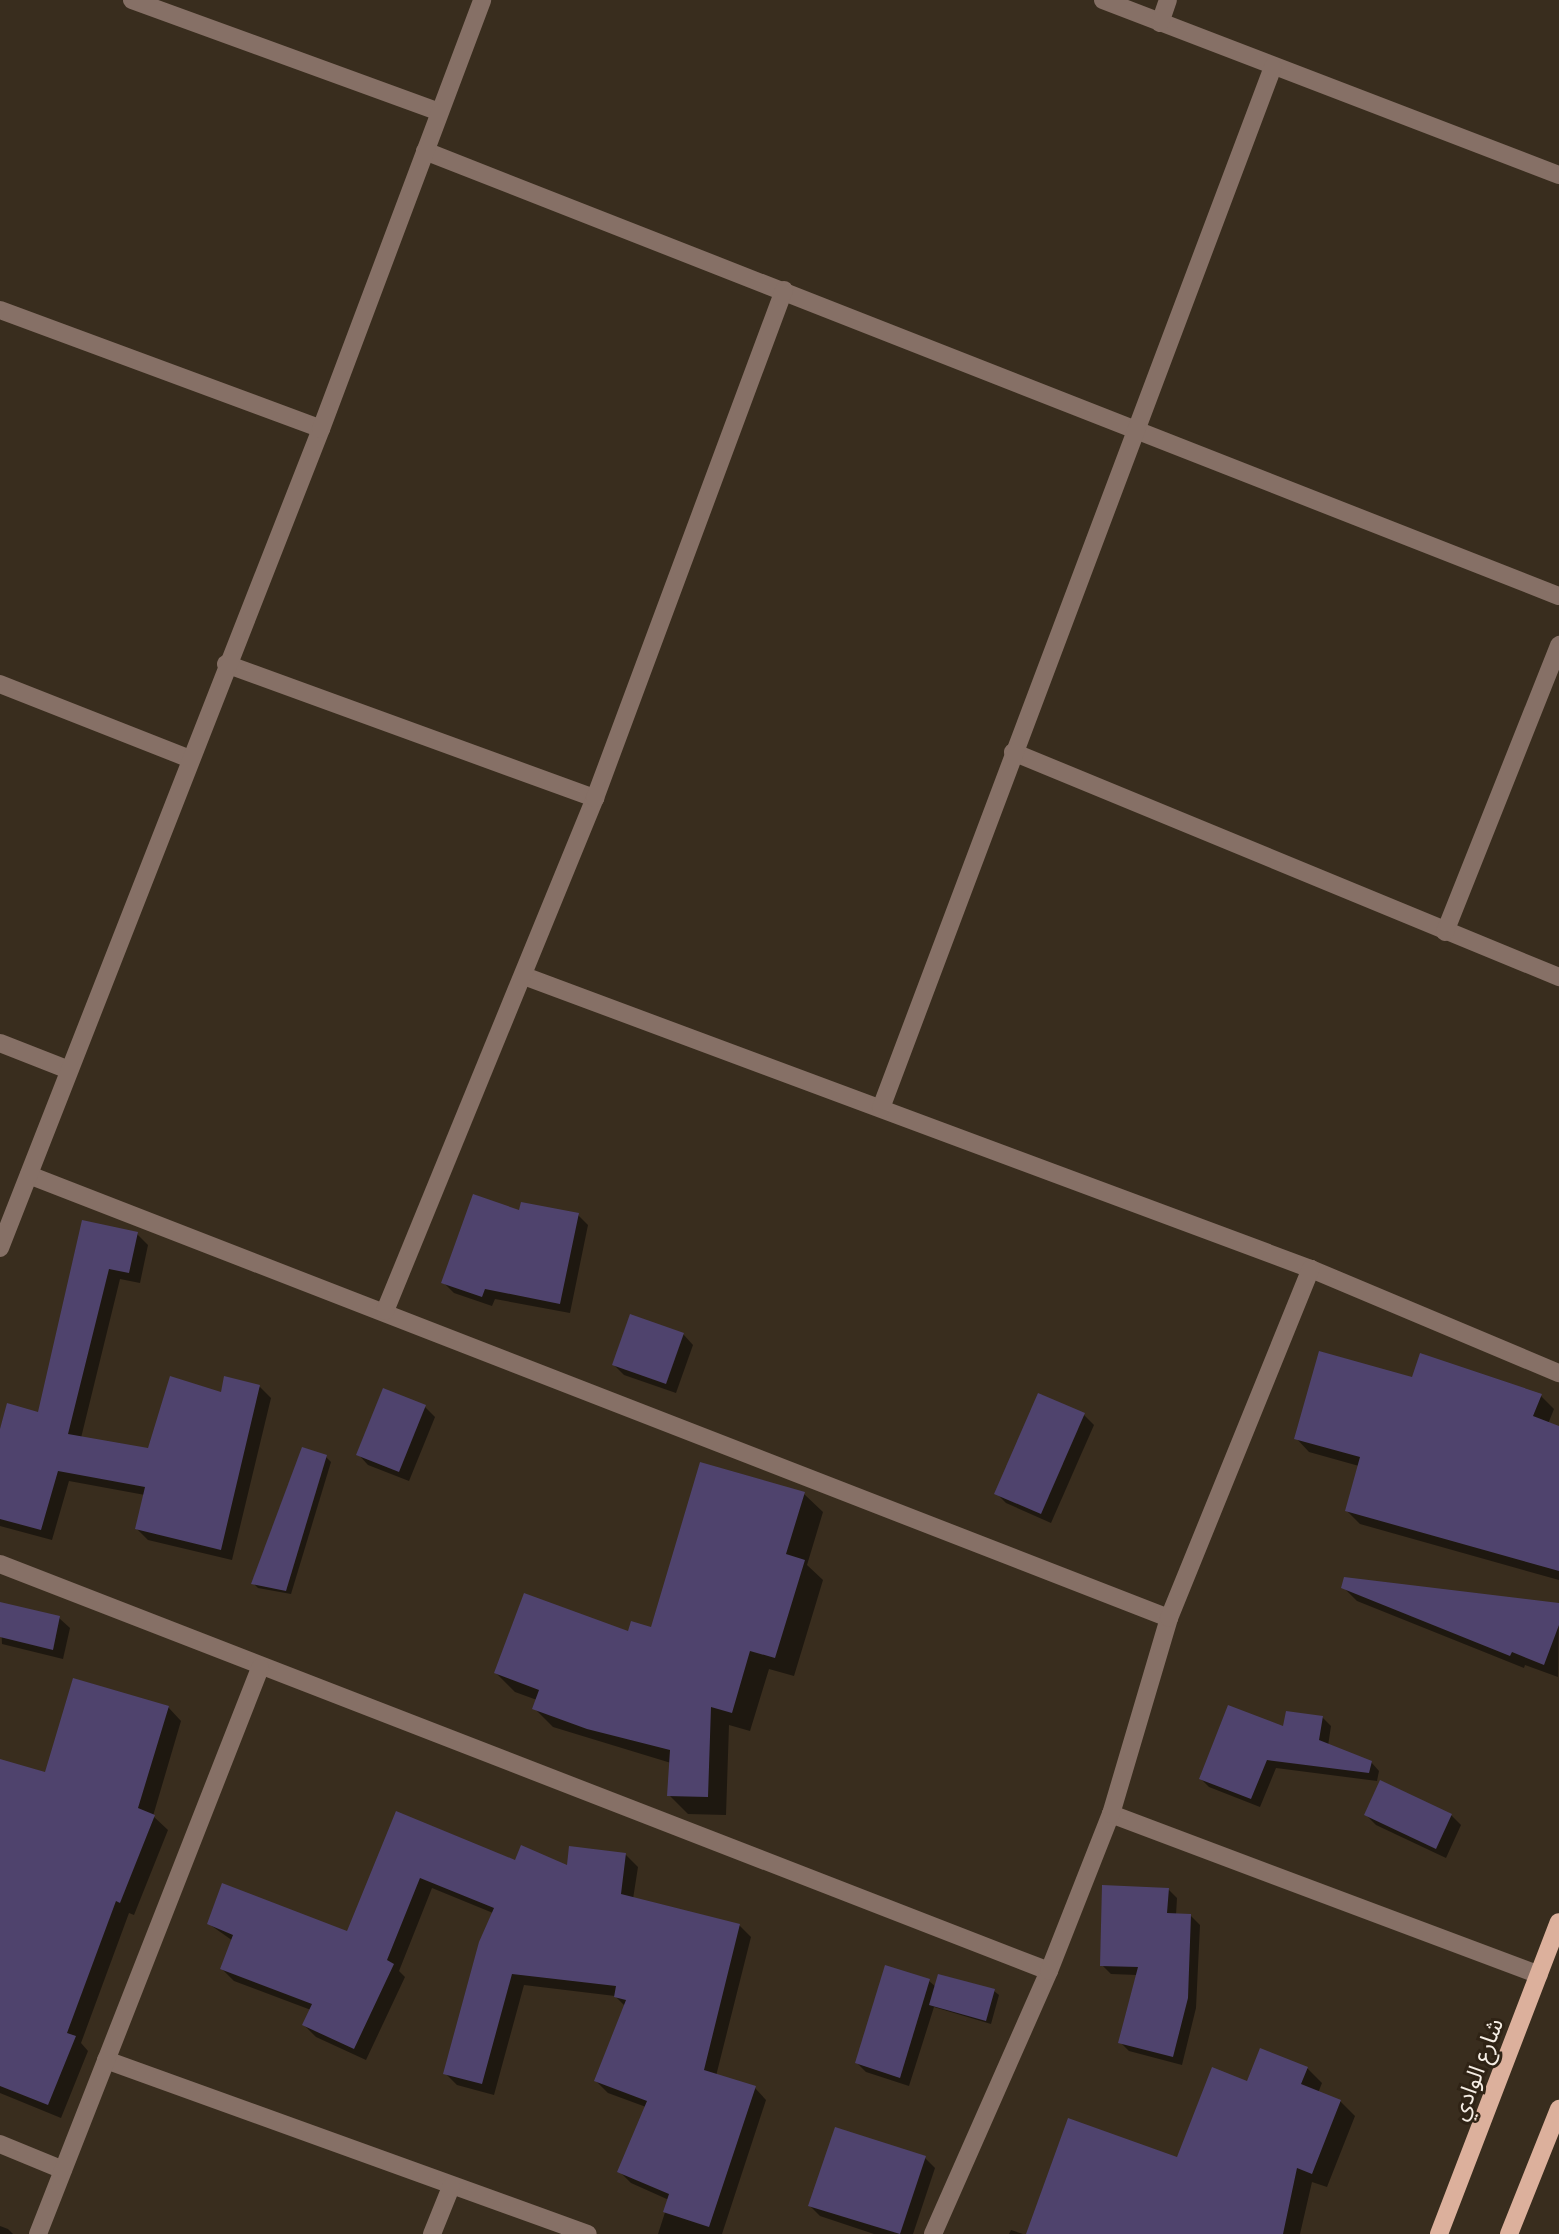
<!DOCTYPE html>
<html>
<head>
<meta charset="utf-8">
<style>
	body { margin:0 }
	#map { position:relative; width:1559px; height:2234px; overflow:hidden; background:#392d1e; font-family:Lato,"Noto Sans Arabic",sans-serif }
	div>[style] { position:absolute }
	.shadow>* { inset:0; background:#0007 }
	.building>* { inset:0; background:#4f436d }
	.minor>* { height:18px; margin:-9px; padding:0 9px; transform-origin:9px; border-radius:9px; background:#867066 }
	.major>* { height:18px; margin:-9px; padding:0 9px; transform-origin:9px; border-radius:9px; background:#dcb09c }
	span { translate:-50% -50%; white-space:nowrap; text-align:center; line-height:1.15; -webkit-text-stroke:6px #2f2315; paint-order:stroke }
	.street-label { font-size:23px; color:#f5ede4 }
</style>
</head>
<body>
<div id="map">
	<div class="shadow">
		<i style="clip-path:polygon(520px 1212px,578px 1215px,588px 1225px,570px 1313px,495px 1299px,492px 1306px,454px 1293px,443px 1282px)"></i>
		<i style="clip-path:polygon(84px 1222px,137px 1234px,148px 1245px,140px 1283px,120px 1279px,81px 1438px,149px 1450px,222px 1394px,260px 1387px,271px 1398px,232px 1560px,148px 1540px,137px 1529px,145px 1495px,69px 1481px,52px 1540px,0 1526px,0 1435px,39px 1414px)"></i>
		<i style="clip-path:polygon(683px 1334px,693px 1345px,676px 1393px,624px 1375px,614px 1365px)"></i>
		<i style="clip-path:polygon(1414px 1379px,1541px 1396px,1554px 1409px,1548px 1424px,1559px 1428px,1559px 1580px,1360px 1524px,1347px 1511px,1359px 1466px,1309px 1452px,1296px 1438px)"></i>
		<i style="clip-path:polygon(425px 1407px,435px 1417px,409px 1481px,368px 1465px,358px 1454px)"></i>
		<i style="clip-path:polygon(1084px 1415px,1094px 1425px,1051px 1523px,1006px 1503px,996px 1493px)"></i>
		<i style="clip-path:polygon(326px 1457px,331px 1462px,291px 1594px,258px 1588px,253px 1583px)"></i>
		<i style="clip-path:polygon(804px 1494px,823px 1512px,807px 1565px,823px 1580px,794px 1676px,769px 1669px,750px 1731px,729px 1725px,726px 1815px,688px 1814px,669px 1795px,671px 1763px,553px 1727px,534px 1708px,537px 1700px,515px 1692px,496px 1673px,652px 1629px)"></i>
		<i style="clip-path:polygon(1343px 1587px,1559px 1605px,1558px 1677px,1525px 1665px,1524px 1668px,1357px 1601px)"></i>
		<i style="clip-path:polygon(0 1604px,59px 1618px,70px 1628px,63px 1659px,2px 1644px)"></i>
		<i style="clip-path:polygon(168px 1707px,181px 1721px,153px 1816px,168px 1830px,134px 1915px,129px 1913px,81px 2043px,88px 2051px,61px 2118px,0 2093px,0 1761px,46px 1774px)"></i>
		<i style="clip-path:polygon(1322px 1717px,1331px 1726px,1328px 1746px,1371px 1762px,1379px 1771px,1377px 1781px,1276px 1768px,1260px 1807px,1209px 1787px,1201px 1779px,1285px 1729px)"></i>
		<i style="clip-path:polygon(397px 1813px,515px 1862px,568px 1867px,626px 1855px,638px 1867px,633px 1899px,739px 1925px,751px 1937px,716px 2076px,755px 2088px,766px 2100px,722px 2234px,658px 2234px,669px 2200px,631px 2183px,619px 2171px,646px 2107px,608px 2093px,596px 2081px,625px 2006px,615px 1996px,524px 1985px,494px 2095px,457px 2085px,445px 2073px,493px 1913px,432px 1888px,399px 1971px,405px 1977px,366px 2060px,316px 2037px,304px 2025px,311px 2010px,234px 1981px,222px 1969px,233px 1941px,209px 1924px,348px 1933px)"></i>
		<i style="clip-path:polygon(1366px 1815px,1451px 1815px,1461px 1825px,1446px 1858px,1376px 1825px)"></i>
		<i style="clip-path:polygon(1168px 1889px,1177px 1898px,1176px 1915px,1190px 1915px,1200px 1925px,1196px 2008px,1182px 2065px,1129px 2051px,1120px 2042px,1137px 1975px,1111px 1974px,1102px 1965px)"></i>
		<i style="clip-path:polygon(886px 1967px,929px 1981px,936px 1987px,994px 1991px,999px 1995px,991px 2024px,934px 2007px,909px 2086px,866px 2072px,857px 2063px)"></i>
		<i style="clip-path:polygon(1307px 2068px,1322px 2083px,1318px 2093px,1340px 2101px,1355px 2116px,1327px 2187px,1312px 2182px,1300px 2234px,1028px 2234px,1178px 2159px,1248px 2083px)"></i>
		<i style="clip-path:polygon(925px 2158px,935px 2168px,913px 2234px,874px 2234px,820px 2216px,810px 2206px)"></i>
		<i style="clip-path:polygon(0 2226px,8px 2229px,13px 2234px,0 2234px)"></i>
		<i style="clip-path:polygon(1011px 2230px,1023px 2234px,1009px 2234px)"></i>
	</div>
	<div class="building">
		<i style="clip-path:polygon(473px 1194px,519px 1210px,521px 1202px,579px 1213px,560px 1304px,485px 1289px,482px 1297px,441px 1283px)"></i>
		<i style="clip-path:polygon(82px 1220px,138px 1232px,129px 1273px,109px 1269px,68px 1434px,148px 1448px,170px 1376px,221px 1392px,224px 1376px,260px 1385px,221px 1550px,135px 1529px,145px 1487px,58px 1471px,41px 1530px,0 1519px,0 1429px,7px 1403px,38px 1412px)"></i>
		<i style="clip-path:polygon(630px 1314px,684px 1333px,666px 1384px,612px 1365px)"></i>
		<i style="clip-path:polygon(1319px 1351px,1412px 1377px,1420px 1353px,1542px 1394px,1533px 1416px,1559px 1426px,1559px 1571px,1345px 1511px,1360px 1457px,1294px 1439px)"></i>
		<i style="clip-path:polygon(383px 1388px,426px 1405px,399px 1472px,356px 1455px)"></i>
		<i style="clip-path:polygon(1038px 1393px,1085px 1413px,1041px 1514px,994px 1494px)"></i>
		<i style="clip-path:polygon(302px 1447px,327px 1455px,286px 1591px,251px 1584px)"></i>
		<i style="clip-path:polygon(700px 1462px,805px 1492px,786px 1554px,805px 1560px,775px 1658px,750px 1651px,732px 1713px,711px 1707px,708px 1797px,667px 1796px,670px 1750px,587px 1729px,532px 1709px,539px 1690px,494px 1673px,524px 1593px,628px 1631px,631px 1621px,651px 1627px)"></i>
		<i style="clip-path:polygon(1344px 1577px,1559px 1603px,1559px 1625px,1544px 1665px,1512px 1652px,1510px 1656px,1341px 1588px)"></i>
		<i style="clip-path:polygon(0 1602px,60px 1616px,53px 1650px,0 1637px)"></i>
		<i style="clip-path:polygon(73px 1678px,169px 1706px,138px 1808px,155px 1815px,120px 1903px,116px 1901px,67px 2033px,76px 2036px,48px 2105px,0 2086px,0 1759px,45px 1772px)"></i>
		<i style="clip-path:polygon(1228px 1705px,1283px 1726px,1286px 1711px,1323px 1716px,1319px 1740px,1372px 1761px,1369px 1773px,1267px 1760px,1251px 1799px,1199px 1779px)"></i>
		<i style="clip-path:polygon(1380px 1780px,1452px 1814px,1436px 1849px,1364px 1815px)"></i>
		<i style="clip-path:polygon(396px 1811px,515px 1860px,521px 1845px,567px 1865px,569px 1846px,626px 1853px,621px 1894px,740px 1924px,704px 2070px,756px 2086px,709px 2227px,663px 2212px,669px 2194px,617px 2172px,647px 2101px,594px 2081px,626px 2000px,614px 1997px,616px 1986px,512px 1974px,482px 2084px,443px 2074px,479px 1942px,494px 1908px,420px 1878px,387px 1960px,394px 1964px,354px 2049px,302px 2025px,312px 2004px,220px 1969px,233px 1935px,207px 1924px,222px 1883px,347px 1931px)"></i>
		<i style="clip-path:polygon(1102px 1885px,1169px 1888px,1167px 1913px,1191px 1914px,1188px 1998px,1173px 2057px,1118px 2043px,1138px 1967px,1100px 1966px)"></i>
		<i style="clip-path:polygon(885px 1965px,930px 1979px,900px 2078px,855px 2063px)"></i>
		<i style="clip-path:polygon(938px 1974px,995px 1989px,986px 2021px,929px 2005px)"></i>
		<i style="clip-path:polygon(1260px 2048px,1308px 2067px,1301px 2084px,1341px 2100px,1312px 2174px,1297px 2168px,1283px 2234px,1026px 2234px,1068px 2118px,1177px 2157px,1212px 2067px,1247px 2081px)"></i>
		<i style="clip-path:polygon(835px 2127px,926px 2156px,900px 2234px,808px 2206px)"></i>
	</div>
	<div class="minor">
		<i style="left:132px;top:0;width:327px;rotate:20deg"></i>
		<i style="left:1103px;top:0;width:488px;rotate:21deg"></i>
		<i style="left:1160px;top:23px;width:24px;rotate:-71deg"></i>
		<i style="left:425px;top:151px;width:1218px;rotate:21.43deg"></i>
		<i style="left:0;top:310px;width:342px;rotate:20.3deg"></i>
		<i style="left:226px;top:664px;width:393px;rotate:20deg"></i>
		<i style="left:0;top:684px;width:204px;rotate:21.5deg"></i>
		<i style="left:1013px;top:752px;width:591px;rotate:22.4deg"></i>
		<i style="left:1445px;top:932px;width:309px;rotate:-68.3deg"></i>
		<i style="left:524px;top:976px;width:840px;rotate:20.42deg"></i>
		<i style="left:1311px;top:1269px;width:269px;rotate:22.8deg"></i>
		<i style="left:0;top:1043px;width:74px;rotate:21.4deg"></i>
		<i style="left:881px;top:1108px;width:1112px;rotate:-69.37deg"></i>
		<i style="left:29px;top:1175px;width:1223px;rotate:21.24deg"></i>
		<i style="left:0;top:1248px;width:880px;rotate:-68.6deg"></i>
		<i style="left:321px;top:429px;width:458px;rotate:-69.4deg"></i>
		<i style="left:385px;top:1311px;width:554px;rotate:-67.74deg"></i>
		<i style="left:595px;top:798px;width:542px;rotate:-69.59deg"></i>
		<i style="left:0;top:1564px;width:1125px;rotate:21.21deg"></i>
		<i style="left:1111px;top:1814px;width:457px;rotate:20.6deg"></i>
		<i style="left:106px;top:2060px;width:512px;rotate:19.85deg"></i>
		<i style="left:0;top:2144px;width:68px;rotate:22.4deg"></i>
		<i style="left:38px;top:2234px;width:608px;rotate:-68.58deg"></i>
		<i style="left:432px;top:2234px;width:51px;rotate:-68deg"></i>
		<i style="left:933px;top:2234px;width:287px;rotate:-66.2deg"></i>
		<i style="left:1049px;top:1971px;width:169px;rotate:-68.5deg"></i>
		<i style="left:1111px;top:1814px;width:204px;rotate:-73.5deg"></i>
		<i style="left:1169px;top:1618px;width:377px;rotate:-67.9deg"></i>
	</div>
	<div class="major">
		<i style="left:1439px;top:2234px;width:334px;rotate:-69deg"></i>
		<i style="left:1509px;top:2234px;width:135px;rotate:-68.2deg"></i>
	</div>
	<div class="street-label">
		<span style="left:1476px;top:2069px;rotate:-69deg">شارع الوادي</span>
	</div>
</div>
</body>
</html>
